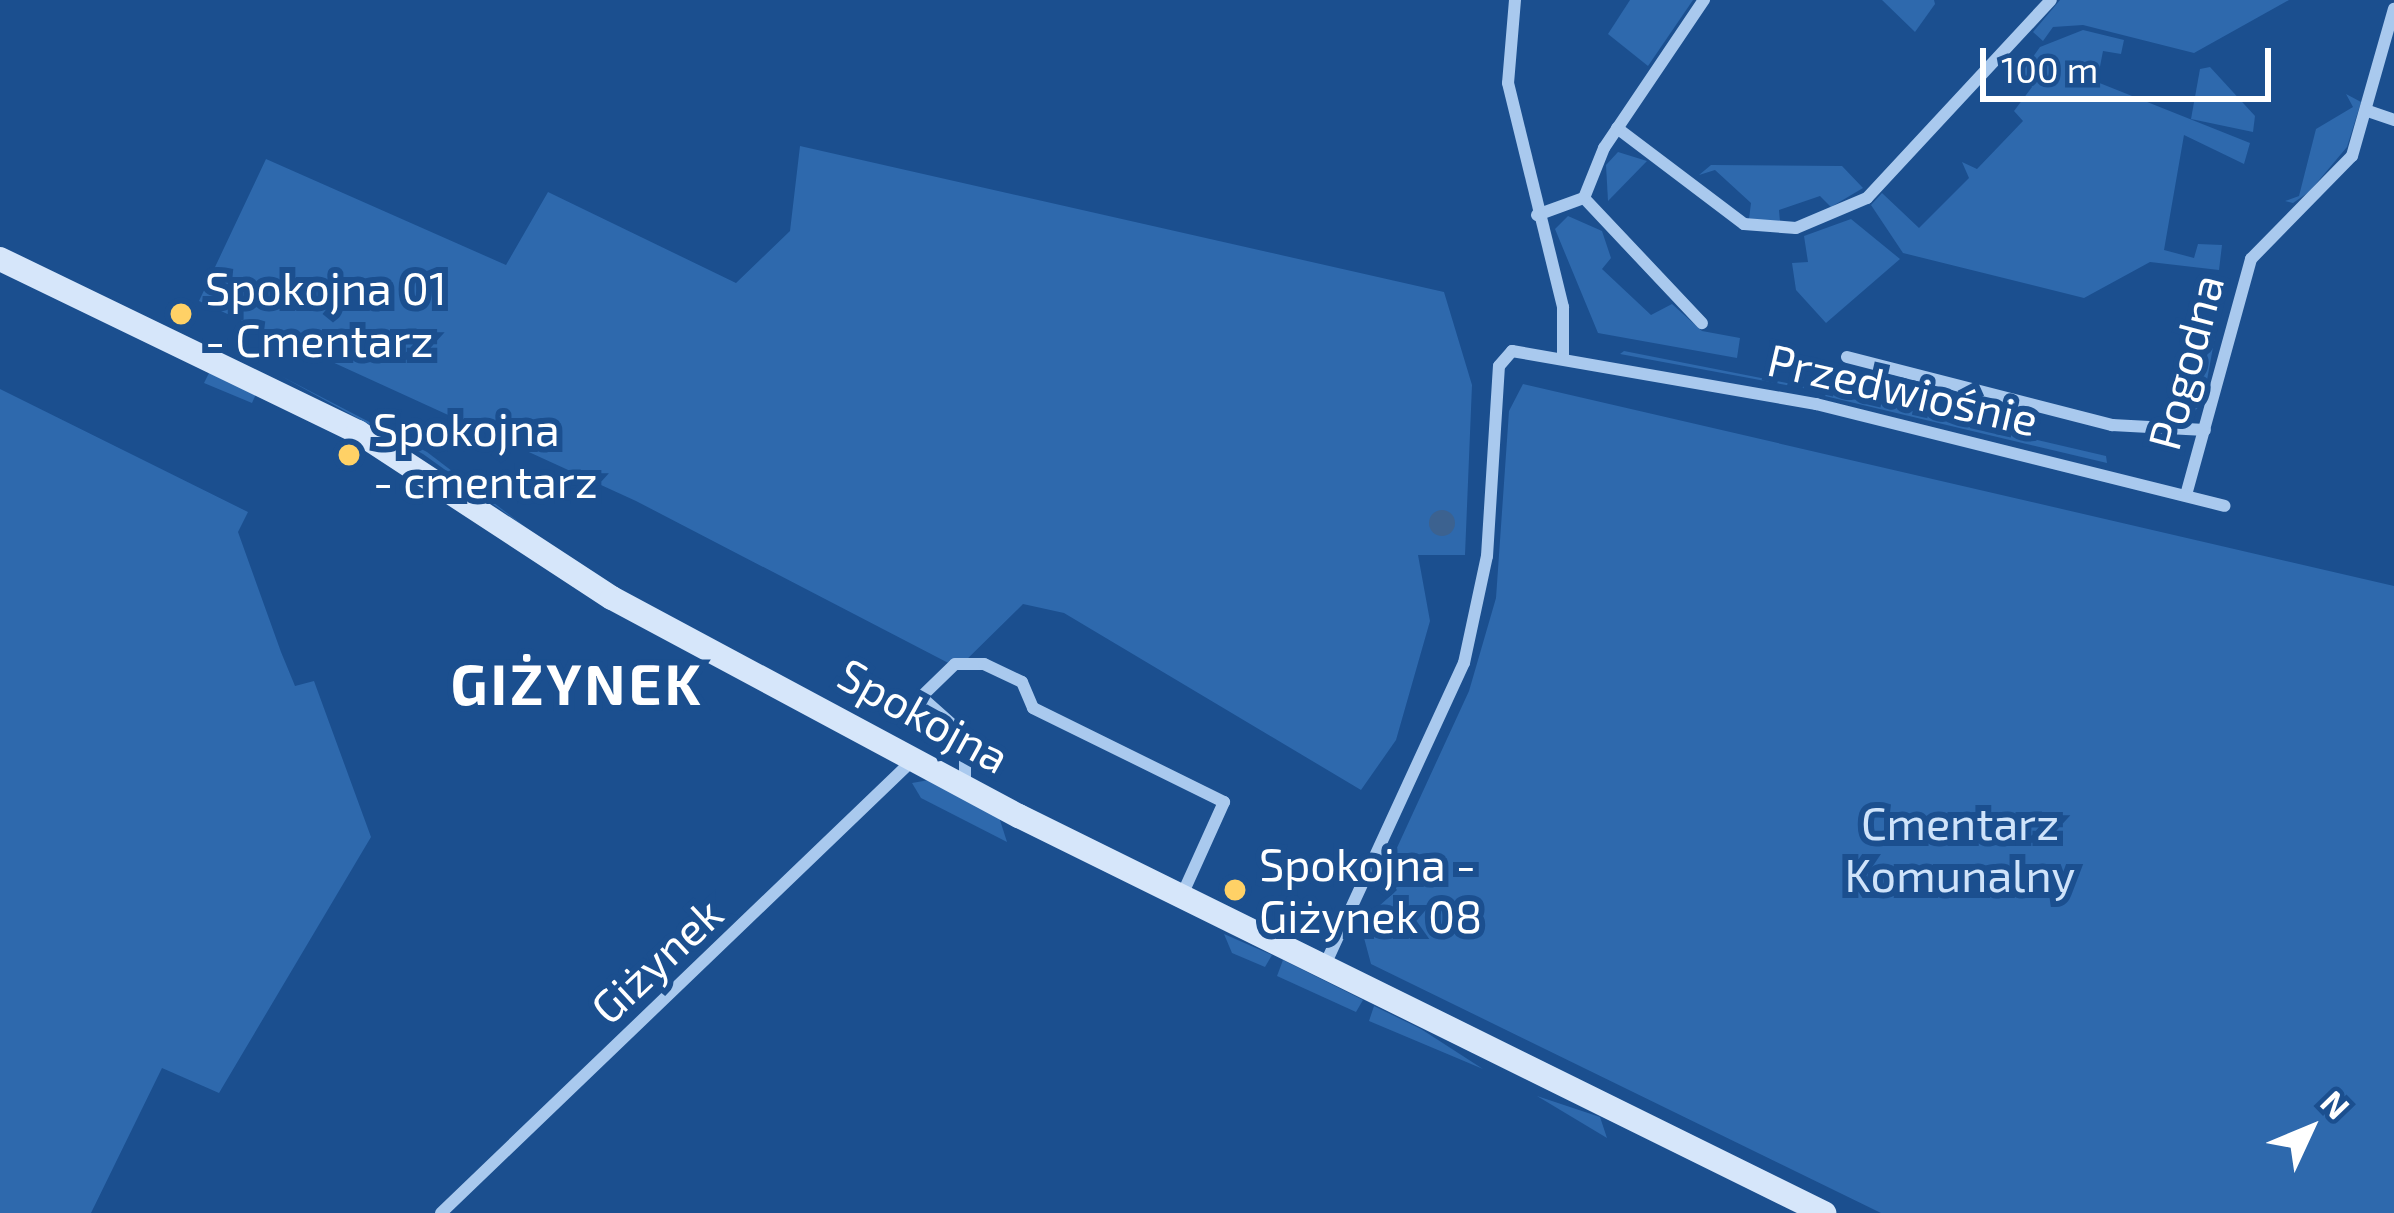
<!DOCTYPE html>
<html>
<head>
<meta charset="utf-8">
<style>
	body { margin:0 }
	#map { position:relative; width:2394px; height:1213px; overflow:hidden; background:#1b4f8f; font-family:"Exo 2",sans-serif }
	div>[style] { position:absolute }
	.green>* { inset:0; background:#2e69ad }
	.water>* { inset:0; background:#3c6290 }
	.round { border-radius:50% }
	.street>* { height:12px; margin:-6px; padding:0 6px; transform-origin:6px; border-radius:6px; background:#a9c9ee }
	.secondary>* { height:24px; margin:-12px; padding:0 12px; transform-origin:12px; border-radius:12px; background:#d6e6fa }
	.dots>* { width:33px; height:33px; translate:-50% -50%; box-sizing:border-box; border:6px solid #1b4f8f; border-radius:50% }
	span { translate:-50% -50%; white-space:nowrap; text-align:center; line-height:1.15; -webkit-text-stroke:12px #1b4f8f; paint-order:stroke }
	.poi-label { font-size:45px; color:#fff }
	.left { translate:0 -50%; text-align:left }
	.street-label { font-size:45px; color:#fff }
	.park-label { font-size:45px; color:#cfe3fa }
	.district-label { font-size:57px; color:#fff; font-weight:700; letter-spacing:3px }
	.north { position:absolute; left:2250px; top:1069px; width:120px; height:120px; -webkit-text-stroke:9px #1b4f8f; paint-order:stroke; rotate:46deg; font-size:33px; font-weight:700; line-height:48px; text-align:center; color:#fff }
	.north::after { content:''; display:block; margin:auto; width:42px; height:54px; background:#fff; clip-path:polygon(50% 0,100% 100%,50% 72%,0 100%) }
	.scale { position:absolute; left:1980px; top:48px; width:291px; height:54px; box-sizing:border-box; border:6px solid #fff; border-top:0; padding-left:15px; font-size:36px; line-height:42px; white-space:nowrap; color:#fff; -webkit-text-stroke:9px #1b4f8f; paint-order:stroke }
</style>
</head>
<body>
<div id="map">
	<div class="green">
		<i style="clip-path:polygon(1630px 0,1693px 0,1648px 66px,1608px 34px)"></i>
		<i style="clip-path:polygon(1882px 0,1934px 0,1935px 4px,1915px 32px)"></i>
		<i style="clip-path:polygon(2060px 0,2289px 0,2194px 53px,2083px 25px,2053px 27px,2043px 41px,2033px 32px)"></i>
		<i style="clip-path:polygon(2083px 30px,2124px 40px,2121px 54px,2103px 51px,2097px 82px,2250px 143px,2244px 164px,2184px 135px,2164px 250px,2194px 258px,2198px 244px,2222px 245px,2219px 270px,2150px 262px,2084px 298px,1903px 253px,1871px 205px,1882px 193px,1919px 228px,1969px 178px,1962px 162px,1977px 169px,2023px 121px,2014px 111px,2032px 87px,2021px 74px,2040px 47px)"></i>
		<i style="clip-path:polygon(2210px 67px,2255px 116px,2253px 132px,2191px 119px,2200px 69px)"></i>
		<i style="clip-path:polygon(2346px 94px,2361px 102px,2347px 147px,2309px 192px,2293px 203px,2285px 201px,2299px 196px,2316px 129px,2353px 107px)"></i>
		<i style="clip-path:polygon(800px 146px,1444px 292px,1472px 385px,1465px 555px,1418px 555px,1430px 621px,1396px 740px,1361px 790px,1064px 613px,1023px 604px,958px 668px,636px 501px,199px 301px,266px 159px,506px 265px,548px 192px,736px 283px,790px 231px)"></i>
		<i style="clip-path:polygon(1618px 152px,1647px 161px,1608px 201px,1606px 165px)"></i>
		<i style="clip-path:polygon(1711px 165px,1842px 166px,1863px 188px,1831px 207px,1820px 196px,1779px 210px,1780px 222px,1749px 219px,1751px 203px,1715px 170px,1699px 175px)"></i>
		<i style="clip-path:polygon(1568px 216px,1602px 231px,1611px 258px,1602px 269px,1651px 315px,1672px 304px,1702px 331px,1740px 338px,1737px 358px,1598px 333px,1555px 229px)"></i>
		<i style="clip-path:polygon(1851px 219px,1900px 259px,1826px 323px,1796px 290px,1792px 263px,1808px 262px,1804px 236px)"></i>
		<i style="clip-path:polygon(2224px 287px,2203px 402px,2193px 413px)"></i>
		<i style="clip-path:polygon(1624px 351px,1812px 388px,1813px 390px,1620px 354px)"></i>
		<i style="clip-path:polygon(210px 371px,256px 394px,252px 403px,204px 383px)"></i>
		<i style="clip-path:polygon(281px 376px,427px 452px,532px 532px,423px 454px)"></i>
		<i style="clip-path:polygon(1523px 384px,2394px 586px,2394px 1213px,1881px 1213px,1371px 964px,1360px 923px,1397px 890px,1384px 876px,1469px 691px,1496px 598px,1509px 411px)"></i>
		<i style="clip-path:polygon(0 389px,248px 512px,238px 532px,281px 652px,295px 686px,314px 681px,371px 837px,219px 1093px,162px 1068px,91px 1213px,0 1213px)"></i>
		<i style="clip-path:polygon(1828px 391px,2106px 456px,2107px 463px,1825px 396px)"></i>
		<i style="clip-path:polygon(929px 780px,999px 817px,1007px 842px,921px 798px,912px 783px)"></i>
		<i style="clip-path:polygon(1224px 934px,1272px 955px,1265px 967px,1232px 953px)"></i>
		<i style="clip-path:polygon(1283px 960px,1363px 1000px,1356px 1012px,1277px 976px)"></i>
		<i style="clip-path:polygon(1374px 1006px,1421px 1029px,1483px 1069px,1369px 1021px)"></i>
		<i style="clip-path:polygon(1537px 1096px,1600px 1117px,1607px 1138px)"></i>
	</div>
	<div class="water">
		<i class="round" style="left:1429px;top:510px;width:26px;height:26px"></i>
	</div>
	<div class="street">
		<i style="left:1515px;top:0;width:83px;rotate:94.8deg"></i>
		<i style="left:1508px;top:83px;width:231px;rotate:76.2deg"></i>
		<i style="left:1563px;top:307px;width:48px;rotate:90deg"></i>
		<i style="left:2368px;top:111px;width:28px;rotate:19deg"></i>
		<i style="left:1617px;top:128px;width:159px;rotate:37.1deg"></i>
		<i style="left:1744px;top:224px;width:52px;rotate:4.4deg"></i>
		<i style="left:1796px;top:228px;width:77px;rotate:-22.9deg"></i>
		<i style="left:1867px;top:198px;width:270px;rotate:-47.1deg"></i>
		<i style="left:1584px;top:198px;width:172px;rotate:46.7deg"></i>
		<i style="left:1537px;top:215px;width:50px;rotate:-19.9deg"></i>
		<i style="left:1584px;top:198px;width:54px;rotate:-68.2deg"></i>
		<i style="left:1604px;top:148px;width:179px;rotate:-56deg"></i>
		<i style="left:1847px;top:357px;width:274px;rotate:14.4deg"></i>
		<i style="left:2112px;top:425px;width:93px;rotate:3.1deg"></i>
		<i style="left:2186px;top:495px;width:245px;rotate:-74.6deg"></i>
		<i style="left:2251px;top:259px;width:144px;rotate:-45.6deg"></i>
		<i style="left:2352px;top:156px;width:153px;rotate:-74.1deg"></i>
		<i style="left:965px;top:785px;width:49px;rotate:-90deg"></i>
		<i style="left:965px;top:736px;width:59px;rotate:-138.4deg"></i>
		<i style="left:921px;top:697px;width:47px;rotate:-44.1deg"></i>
		<i style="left:955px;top:664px;width:29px"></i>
		<i style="left:984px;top:664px;width:42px;rotate:25.3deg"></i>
		<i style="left:1022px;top:682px;width:28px;rotate:67deg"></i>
		<i style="left:1033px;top:708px;width:213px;rotate:26.2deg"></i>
		<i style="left:1224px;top:802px;width:102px;rotate:114.3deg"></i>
		<i style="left:1324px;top:967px;width:335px;rotate:-65.3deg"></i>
		<i style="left:1464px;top:663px;width:109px;rotate:-77.9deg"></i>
		<i style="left:1487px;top:556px;width:190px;rotate:-86.4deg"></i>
		<i style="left:1499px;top:366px;width:20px;rotate:-49deg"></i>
		<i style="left:1512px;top:351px;width:309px;rotate:9.9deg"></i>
		<i style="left:1816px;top:404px;width:421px;rotate:14deg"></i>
		<i style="left:441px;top:1213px;width:658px;rotate:-43.83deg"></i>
	</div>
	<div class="secondary">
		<i style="left:0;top:259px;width:398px;rotate:25.8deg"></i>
		<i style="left:358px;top:432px;width:303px;rotate:33.2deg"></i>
		<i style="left:612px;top:598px;width:462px;rotate:28.2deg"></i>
		<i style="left:1019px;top:816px;width:898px;rotate:26.25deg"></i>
	</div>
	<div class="dots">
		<i style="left:181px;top:314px;background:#ffd166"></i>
		<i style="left:349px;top:455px;background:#ffd166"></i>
		<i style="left:1235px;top:890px;background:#ffd166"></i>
	</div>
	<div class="poi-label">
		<span class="left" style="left:205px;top:314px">Spokojna 01<br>- Cmentarz</span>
		<span class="left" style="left:373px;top:455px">Spokojna<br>- cmentarz</span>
		<span class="left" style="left:1259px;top:890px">Spokojna -<br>Giżynek 08</span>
	</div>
	<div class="street-label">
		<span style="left:2185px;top:362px;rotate:-75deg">Pogodna</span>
		<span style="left:1903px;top:389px;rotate:13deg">Przedwiośnie</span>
		<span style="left:924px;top:715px;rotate:29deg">Spokojna</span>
		<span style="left:656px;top:960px;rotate:-43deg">Giżynek</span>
	</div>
	<div class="park-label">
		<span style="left:1960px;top:849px">Cmentarz<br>Komunalny</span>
	</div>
	<div class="district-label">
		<span style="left:577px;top:683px">GIŻYNEK</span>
	</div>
	<div class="north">N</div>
	<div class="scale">100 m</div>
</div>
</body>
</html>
